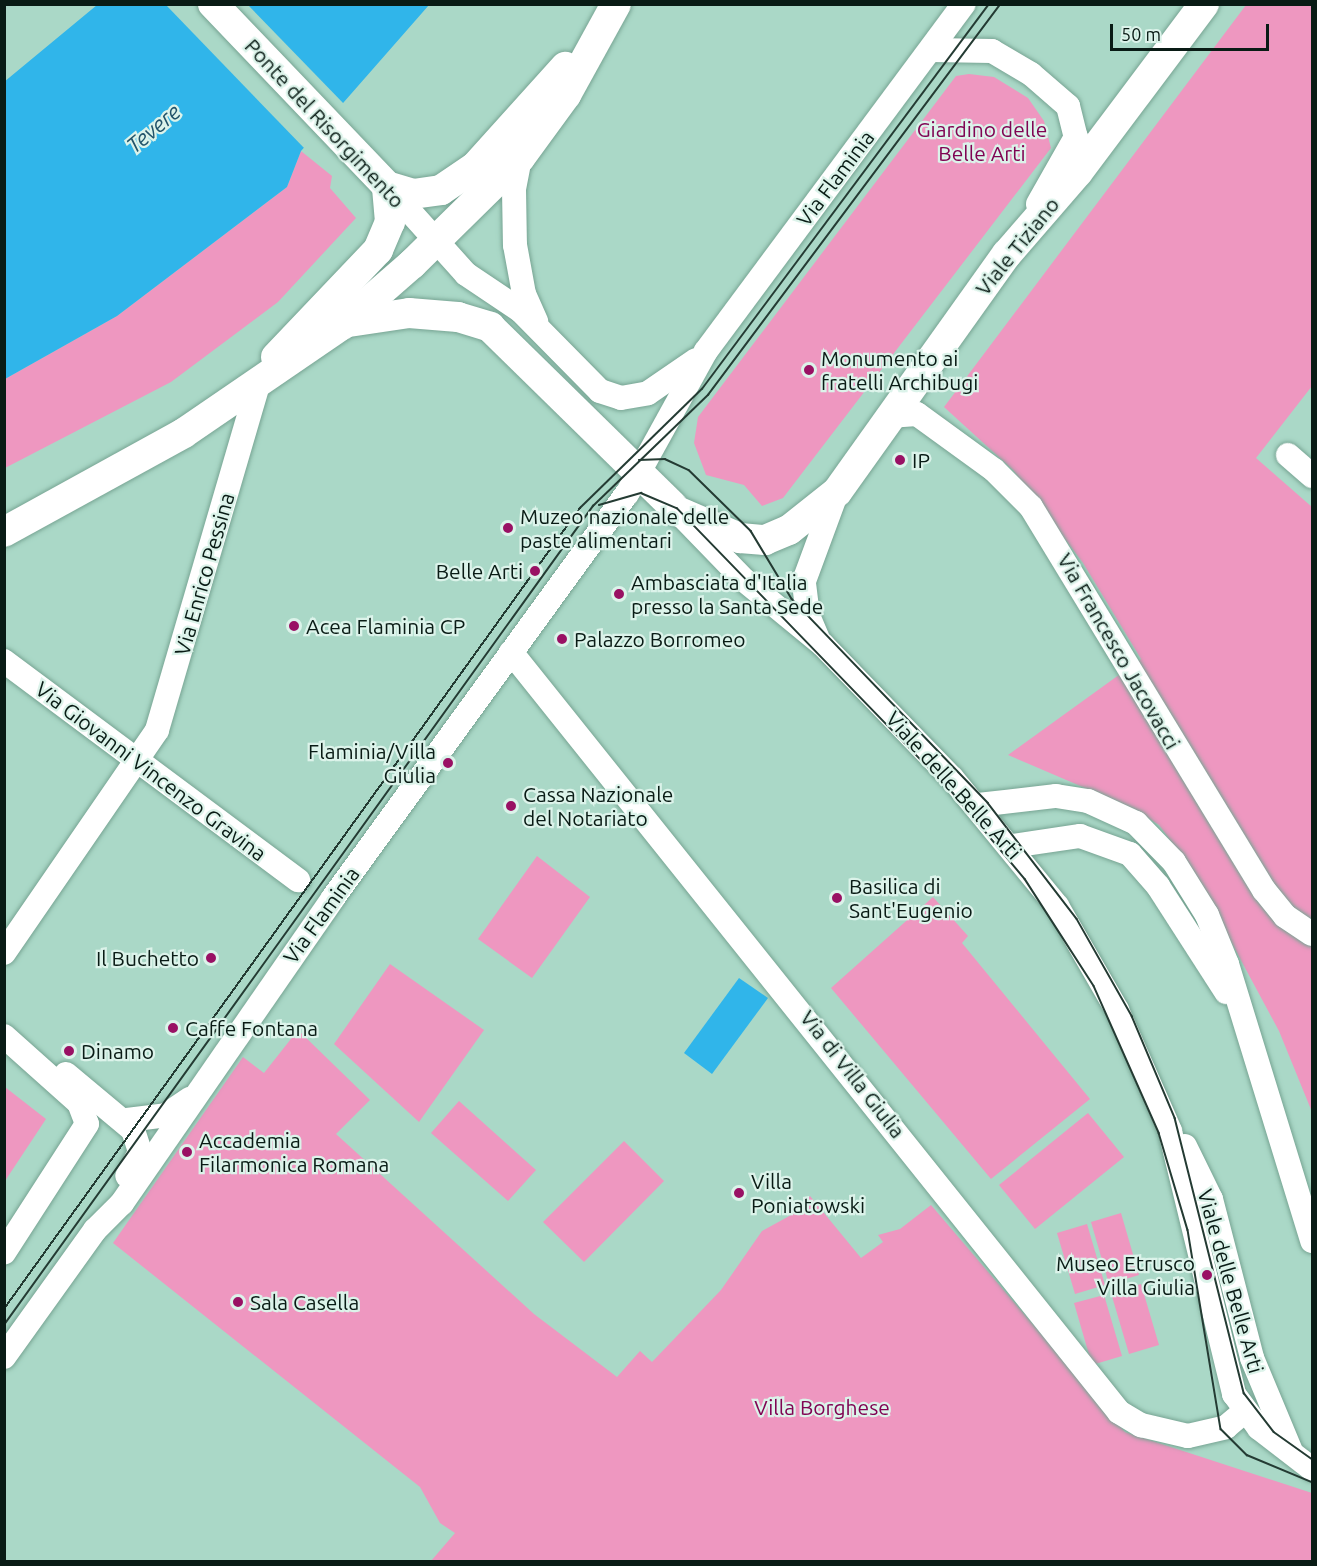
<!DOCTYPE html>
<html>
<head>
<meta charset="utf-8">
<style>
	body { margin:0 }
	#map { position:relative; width:1317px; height:1566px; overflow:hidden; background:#aad8c7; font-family:Ubuntu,sans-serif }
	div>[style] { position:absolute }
	.green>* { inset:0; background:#ee97c0 }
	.water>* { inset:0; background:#30b5ea }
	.pier>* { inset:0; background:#aad8c7 }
	.roads { filter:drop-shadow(0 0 2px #77a493) drop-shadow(0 0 2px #77a493) }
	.minor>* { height:24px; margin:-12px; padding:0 12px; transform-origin:12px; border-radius:12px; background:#fff }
	.major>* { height:30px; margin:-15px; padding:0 15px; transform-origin:15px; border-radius:15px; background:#fff }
	.tram>* { height:1.5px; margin:-0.75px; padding:0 0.75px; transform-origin:0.75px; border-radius:0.75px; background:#243b33 }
	.dots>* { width:16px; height:16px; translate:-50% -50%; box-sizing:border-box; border:3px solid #dcf3ea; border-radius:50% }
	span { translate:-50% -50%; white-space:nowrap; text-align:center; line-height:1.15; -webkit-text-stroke:4.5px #dcf3ea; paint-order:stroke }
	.street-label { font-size:21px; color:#091b15 }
	.park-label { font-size:21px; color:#800453 }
	.poi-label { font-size:21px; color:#091b15 }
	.left { translate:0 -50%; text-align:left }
	.right { translate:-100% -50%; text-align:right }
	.water-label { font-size:22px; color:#21536a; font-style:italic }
	.frame { position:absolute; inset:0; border:6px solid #091b15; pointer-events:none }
	.scale { position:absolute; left:1110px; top:24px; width:159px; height:27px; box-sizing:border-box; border:3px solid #091b15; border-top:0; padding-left:8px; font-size:18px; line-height:21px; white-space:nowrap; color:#091b15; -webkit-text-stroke:4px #dcf3ea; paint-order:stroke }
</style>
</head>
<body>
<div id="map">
	<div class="green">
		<i style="clip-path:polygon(1246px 5px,1312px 5px,1312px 386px,1256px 458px,1312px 507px,1312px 1112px,1279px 1031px,1194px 873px,1159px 825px,1134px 809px,1008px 755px,1141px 659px,1083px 563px,1013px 470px,944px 407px)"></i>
		<i style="clip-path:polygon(969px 74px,994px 77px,1028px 98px,1044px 121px,1051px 148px,783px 498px,762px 506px,744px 485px,706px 475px,694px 443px,698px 417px,956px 76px)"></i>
		<i style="clip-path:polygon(301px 151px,332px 176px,330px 188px,356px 218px,278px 302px,171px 382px,5px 468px,5px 379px,117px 316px,287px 187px)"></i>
		<i style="clip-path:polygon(537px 856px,590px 897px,532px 978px,478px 939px)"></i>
		<i style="clip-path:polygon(933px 897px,968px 936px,962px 943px,1090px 1099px,991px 1179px,831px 988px)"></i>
		<i style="clip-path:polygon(390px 964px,484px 1030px,419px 1122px,334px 1044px)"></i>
		<i style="clip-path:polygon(298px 1030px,370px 1100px,336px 1134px,534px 1314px,617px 1377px,640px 1351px,652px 1362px,721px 1290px,762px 1231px,793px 1214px,810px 1196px,861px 1258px,883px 1242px,878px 1235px,900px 1229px,931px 1205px,1125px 1432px,1312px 1493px,1312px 1561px,431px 1561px,455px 1533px,440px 1523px,420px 1487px,113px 1243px,243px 1057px,264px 1073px)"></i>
		<i style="clip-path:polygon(5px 1087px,46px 1119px,5px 1181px,5px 1086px)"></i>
		<i style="clip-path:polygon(459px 1101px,536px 1170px,508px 1201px,431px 1133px)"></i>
		<i style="clip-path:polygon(1088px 1113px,1124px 1157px,1035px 1229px,999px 1185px)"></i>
		<i style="clip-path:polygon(624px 1141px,664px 1181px,584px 1262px,543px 1222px)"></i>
		<i style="clip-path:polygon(1121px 1213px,1139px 1275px,1109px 1284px,1091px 1222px)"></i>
		<i style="clip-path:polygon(1087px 1224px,1105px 1285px,1075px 1294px,1057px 1233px)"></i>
		<i style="clip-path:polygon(1141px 1284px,1159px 1345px,1129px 1354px,1111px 1293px)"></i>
		<i style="clip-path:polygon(1104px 1295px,1122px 1356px,1092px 1365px,1074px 1303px)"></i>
	</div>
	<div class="water">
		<i style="clip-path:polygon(97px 5px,429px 5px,301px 151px,287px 187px,117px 316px,5px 379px,4px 82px)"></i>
		<i style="clip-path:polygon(739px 978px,768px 998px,712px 1074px,684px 1053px)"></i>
	</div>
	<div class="pier">
		<i style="clip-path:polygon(166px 5px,248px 5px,345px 105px,306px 150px)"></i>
	</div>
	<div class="roads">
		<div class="minor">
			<i style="left:931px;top:50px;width:61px;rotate:0.9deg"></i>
			<i style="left:992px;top:51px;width:45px;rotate:30.5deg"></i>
			<i style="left:1031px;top:74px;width:49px;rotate:40.9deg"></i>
			<i style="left:1068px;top:106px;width:32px;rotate:76deg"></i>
			<i style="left:1076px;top:137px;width:77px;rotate:119.6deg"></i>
			<i style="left:520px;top:158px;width:33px;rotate:101deg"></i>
			<i style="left:514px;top:190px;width:55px;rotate:89deg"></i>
			<i style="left:515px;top:245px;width:50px;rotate:79.6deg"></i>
			<i style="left:524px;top:294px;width:30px;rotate:66deg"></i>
			<i style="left:387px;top:186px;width:118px;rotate:48.1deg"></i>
			<i style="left:466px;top:274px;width:66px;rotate:33.9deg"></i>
			<i style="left:521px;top:311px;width:112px;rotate:45.4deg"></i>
			<i style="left:600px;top:391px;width:22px;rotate:18deg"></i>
			<i style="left:621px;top:398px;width:27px;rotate:-10deg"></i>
			<i style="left:648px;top:393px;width:58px;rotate:-34.5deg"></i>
			<i style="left:889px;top:416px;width:28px;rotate:-4deg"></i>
			<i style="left:917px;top:414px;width:95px;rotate:36deg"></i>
			<i style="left:994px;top:470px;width:52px;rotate:45deg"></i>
			<i style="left:1031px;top:507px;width:448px;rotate:58.7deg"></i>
			<i style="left:1264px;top:890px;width:33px;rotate:51deg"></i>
			<i style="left:1285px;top:916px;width:32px;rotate:34deg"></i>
			<i style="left:1288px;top:455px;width:32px;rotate:41deg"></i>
			<i style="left:682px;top:516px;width:89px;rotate:45.9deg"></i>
			<i style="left:744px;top:580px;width:102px;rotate:39.4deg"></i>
			<i style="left:823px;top:645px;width:185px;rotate:45.9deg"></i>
			<i style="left:952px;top:778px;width:166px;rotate:50.6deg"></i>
			<i style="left:1057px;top:906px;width:120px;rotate:60deg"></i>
			<i style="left:1117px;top:1010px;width:132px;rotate:66.3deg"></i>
			<i style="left:1170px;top:1131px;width:271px;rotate:76.3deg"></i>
			<i style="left:1234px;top:1394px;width:42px;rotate:53.7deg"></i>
			<i style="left:1259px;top:1428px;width:67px;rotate:37.7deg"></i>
			<i style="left:818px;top:639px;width:25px;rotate:-113deg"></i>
			<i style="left:808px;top:616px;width:35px;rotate:-97deg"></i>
			<i style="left:804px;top:581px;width:95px;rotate:-69.7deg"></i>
			<i style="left:511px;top:652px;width:973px;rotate:51.34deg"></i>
			<i style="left:1119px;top:1412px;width:26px;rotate:31deg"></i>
			<i style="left:1141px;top:1425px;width:48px;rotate:13.2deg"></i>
			<i style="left:1188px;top:1436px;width:39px;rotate:-13deg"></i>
			<i style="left:1226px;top:1427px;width:25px;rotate:-40deg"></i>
			<i style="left:4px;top:661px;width:367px;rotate:36.7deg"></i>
			<i style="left:978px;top:805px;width:79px;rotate:-6.6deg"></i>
			<i style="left:1056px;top:796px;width:32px;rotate:9deg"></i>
			<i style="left:1088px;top:801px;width:53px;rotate:24.6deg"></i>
			<i style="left:1136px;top:823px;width:54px;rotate:45.7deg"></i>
			<i style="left:1174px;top:862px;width:62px;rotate:58.1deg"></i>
			<i style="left:1207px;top:915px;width:53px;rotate:67.8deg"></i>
			<i style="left:1227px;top:964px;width:290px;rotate:72.9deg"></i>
			<i style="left:1012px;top:846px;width:69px;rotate:-8.4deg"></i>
			<i style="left:1080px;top:836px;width:53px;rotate:19.8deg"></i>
			<i style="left:1130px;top:854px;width:43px;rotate:48.8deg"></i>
			<i style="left:1158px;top:886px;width:126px;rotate:57.3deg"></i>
			<i style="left:4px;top:953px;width:270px;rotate:-55.5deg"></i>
			<i style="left:157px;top:730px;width:363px;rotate:-73.7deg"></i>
			<i style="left:4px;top:1036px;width:101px;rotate:41.8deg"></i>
			<i style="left:79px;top:1103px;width:22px;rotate:69deg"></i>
			<i style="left:87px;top:1124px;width:153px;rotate:122.8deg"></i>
			<i style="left:66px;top:1074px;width:87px;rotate:39.9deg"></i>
			<i style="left:133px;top:1130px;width:23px;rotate:72deg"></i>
			<i style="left:140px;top:1152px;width:27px;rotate:118deg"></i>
			<i style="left:127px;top:1120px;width:39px;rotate:-7deg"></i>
			<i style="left:166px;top:1115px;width:29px;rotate:-34deg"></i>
			<i style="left:1185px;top:1146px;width:59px;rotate:63.9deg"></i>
			<i style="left:1211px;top:1199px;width:164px;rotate:75.5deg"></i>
			<i style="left:1252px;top:1358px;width:99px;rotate:67.3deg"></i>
			<i style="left:4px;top:1357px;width:156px;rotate:-54.4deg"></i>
			<i style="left:95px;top:1230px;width:38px;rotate:-45deg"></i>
			<i style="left:122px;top:1203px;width:371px;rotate:-55.3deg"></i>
			<i style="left:333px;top:898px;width:500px;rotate:-54deg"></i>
			<i style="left:627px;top:494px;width:163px;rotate:-61.1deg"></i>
			<i style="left:706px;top:351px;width:432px;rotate:-53.4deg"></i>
		</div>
		<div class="major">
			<i style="left:213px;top:4px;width:252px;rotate:46.3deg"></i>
			<i style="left:387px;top:186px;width:27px;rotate:17deg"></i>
			<i style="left:413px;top:194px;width:28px;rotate:-8deg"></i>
			<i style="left:441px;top:190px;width:41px;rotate:-34.1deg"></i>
			<i style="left:475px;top:167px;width:135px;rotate:-48deg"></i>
			<i style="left:349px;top:322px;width:61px;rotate:-8.5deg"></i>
			<i style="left:409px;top:313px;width:49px;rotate:4.7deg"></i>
			<i style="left:458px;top:317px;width:34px;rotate:17deg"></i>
			<i style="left:490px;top:327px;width:255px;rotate:44.4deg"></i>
			<i style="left:276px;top:357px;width:148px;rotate:-46.4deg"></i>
			<i style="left:378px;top:250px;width:30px;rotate:-67deg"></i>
			<i style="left:390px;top:222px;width:36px;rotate:-95deg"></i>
			<i style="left:677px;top:511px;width:69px;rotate:23.2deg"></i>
			<i style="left:740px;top:538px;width:25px;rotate:5deg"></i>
			<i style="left:765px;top:540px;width:26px;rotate:-23deg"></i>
			<i style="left:789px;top:530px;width:61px;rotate:-38.4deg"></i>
			<i style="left:837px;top:492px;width:292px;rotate:-54.5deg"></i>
			<i style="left:1007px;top:254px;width:108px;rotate:-49.1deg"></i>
			<i style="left:1078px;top:172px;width:210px;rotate:-53.1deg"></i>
			<i style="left:4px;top:532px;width:205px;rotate:-28.8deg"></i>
			<i style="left:184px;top:433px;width:191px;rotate:-34.4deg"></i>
			<i style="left:342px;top:325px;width:93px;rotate:-41.1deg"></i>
			<i style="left:412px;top:264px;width:151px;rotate:-44.5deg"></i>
			<i style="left:520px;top:158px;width:78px;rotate:-53.9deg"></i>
			<i style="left:566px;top:95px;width:104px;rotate:-61.2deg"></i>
		</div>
	</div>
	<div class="tram">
		<i style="left:639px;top:460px;width:26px;rotate:-2deg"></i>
		<i style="left:665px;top:459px;width:26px;rotate:25deg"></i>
		<i style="left:689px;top:470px;width:87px;rotate:44.5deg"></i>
		<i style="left:751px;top:531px;width:79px;rotate:58.9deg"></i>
		<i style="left:792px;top:599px;width:283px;rotate:46.1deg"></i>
		<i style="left:988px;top:803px;width:146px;rotate:52.5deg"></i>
		<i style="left:1077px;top:919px;width:112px;rotate:60.4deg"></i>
		<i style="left:1132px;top:1016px;width:111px;rotate:67.1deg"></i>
		<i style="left:1175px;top:1118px;width:284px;rotate:75.9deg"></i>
		<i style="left:1244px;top:1393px;width:49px;rotate:52.4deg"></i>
		<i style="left:1274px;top:1432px;width:47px;rotate:35.4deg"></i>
		<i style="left:599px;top:505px;width:44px;rotate:-15.9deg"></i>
		<i style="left:641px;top:493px;width:39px;rotate:23deg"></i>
		<i style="left:677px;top:508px;width:397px;rotate:45.9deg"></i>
		<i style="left:953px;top:793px;width:112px;rotate:50.1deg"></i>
		<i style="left:1025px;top:879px;width:127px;rotate:57.2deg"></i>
		<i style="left:1094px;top:986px;width:161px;rotate:66.1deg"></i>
		<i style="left:1159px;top:1133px;width:101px;rotate:73.4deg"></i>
		<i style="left:1188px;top:1230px;width:202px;rotate:80.6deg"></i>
		<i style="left:1221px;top:1429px;width:37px;rotate:45deg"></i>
		<i style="left:1247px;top:1455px;width:70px;rotate:22.6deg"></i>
		<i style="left:4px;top:1309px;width:987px;rotate:-54.28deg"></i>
		<i style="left:580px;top:508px;width:170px;rotate:-44.3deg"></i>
		<i style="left:702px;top:389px;width:480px;rotate:-53.3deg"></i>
		<i style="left:4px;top:1325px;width:1009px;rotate:-54.28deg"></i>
		<i style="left:593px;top:506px;width:160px;rotate:-44deg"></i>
		<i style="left:708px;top:395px;width:489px;rotate:-53.2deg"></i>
	</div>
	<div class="dots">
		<i style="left:809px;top:370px;background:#991164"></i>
		<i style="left:900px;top:460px;background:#991164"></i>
		<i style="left:508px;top:528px;background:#991164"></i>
		<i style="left:535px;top:571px;background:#991164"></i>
		<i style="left:619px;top:594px;background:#991164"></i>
		<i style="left:294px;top:626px;background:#991164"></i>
		<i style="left:562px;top:639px;background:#991164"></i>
		<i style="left:448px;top:763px;background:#991164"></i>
		<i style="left:511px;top:806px;background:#991164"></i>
		<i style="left:837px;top:898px;background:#991164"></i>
		<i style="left:211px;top:958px;background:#991164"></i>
		<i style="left:173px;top:1028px;background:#991164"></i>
		<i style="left:69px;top:1051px;background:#991164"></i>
		<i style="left:187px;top:1152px;background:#991164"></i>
		<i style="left:739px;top:1193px;background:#991164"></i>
		<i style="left:1207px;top:1275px;background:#991164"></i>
		<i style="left:238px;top:1302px;background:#991164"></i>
	</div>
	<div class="street-label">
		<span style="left:325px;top:123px;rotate:47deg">Ponte del Risorgimento</span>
		<span style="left:835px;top:178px;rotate:-53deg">Via Flaminia</span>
		<span style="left:1017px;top:246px;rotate:-51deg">Viale Tiziano</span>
		<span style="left:204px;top:574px;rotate:-74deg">Via Enrico Pessina</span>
		<span style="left:1119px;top:651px;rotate:60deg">Via Francesco Jacovacci</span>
		<span style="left:151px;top:771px;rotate:37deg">Via Giovanni Vincenzo Gravina</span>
		<span style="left:954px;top:785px;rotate:48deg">Viale delle Belle Arti</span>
		<span style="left:321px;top:915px;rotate:-54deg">Via Flaminia</span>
		<span style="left:853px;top:1074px;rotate:52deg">Via di Villa Giulia</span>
		<span style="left:1231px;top:1281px;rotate:74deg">Viale delle Belle Arti</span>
	</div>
	<div class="park-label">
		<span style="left:982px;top:141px">Giardino delle<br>Belle Arti</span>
		<span style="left:822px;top:1407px">Villa Borghese</span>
	</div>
	<div class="poi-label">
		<span class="left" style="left:821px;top:370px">Monumento ai<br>fratelli Archibugi</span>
		<span class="left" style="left:912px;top:460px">IP</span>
		<span class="left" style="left:520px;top:528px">Muzeo nazionale delle<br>paste alimentari</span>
		<span class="right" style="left:523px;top:571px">Belle Arti</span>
		<span class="left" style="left:631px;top:594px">Ambasciata d'Italia<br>presso la Santa Sede</span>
		<span class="left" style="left:306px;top:626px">Acea Flaminia CP</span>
		<span class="left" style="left:574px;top:639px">Palazzo Borromeo</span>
		<span class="right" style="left:436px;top:763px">Flaminia/Villa<br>Giulia</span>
		<span class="left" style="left:523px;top:806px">Cassa Nazionale<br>del Notariato</span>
		<span class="left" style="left:849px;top:898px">Basilica di<br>Sant'Eugenio</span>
		<span class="right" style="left:199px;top:958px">Il Buchetto</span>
		<span class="left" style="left:185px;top:1028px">Caffe Fontana</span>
		<span class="left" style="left:81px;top:1051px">Dinamo</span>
		<span class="left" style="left:199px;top:1152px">Accademia<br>Filarmonica Romana</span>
		<span class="left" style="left:751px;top:1193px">Villa<br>Poniatowski</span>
		<span class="right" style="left:1195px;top:1275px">Museo Etrusco<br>Villa Giulia</span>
		<span class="left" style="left:250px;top:1302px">Sala Casella</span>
	</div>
	<div class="water-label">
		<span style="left:153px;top:128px;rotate:-40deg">Tevere</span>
	</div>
	<div class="frame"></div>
	<div class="scale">50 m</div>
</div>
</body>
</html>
